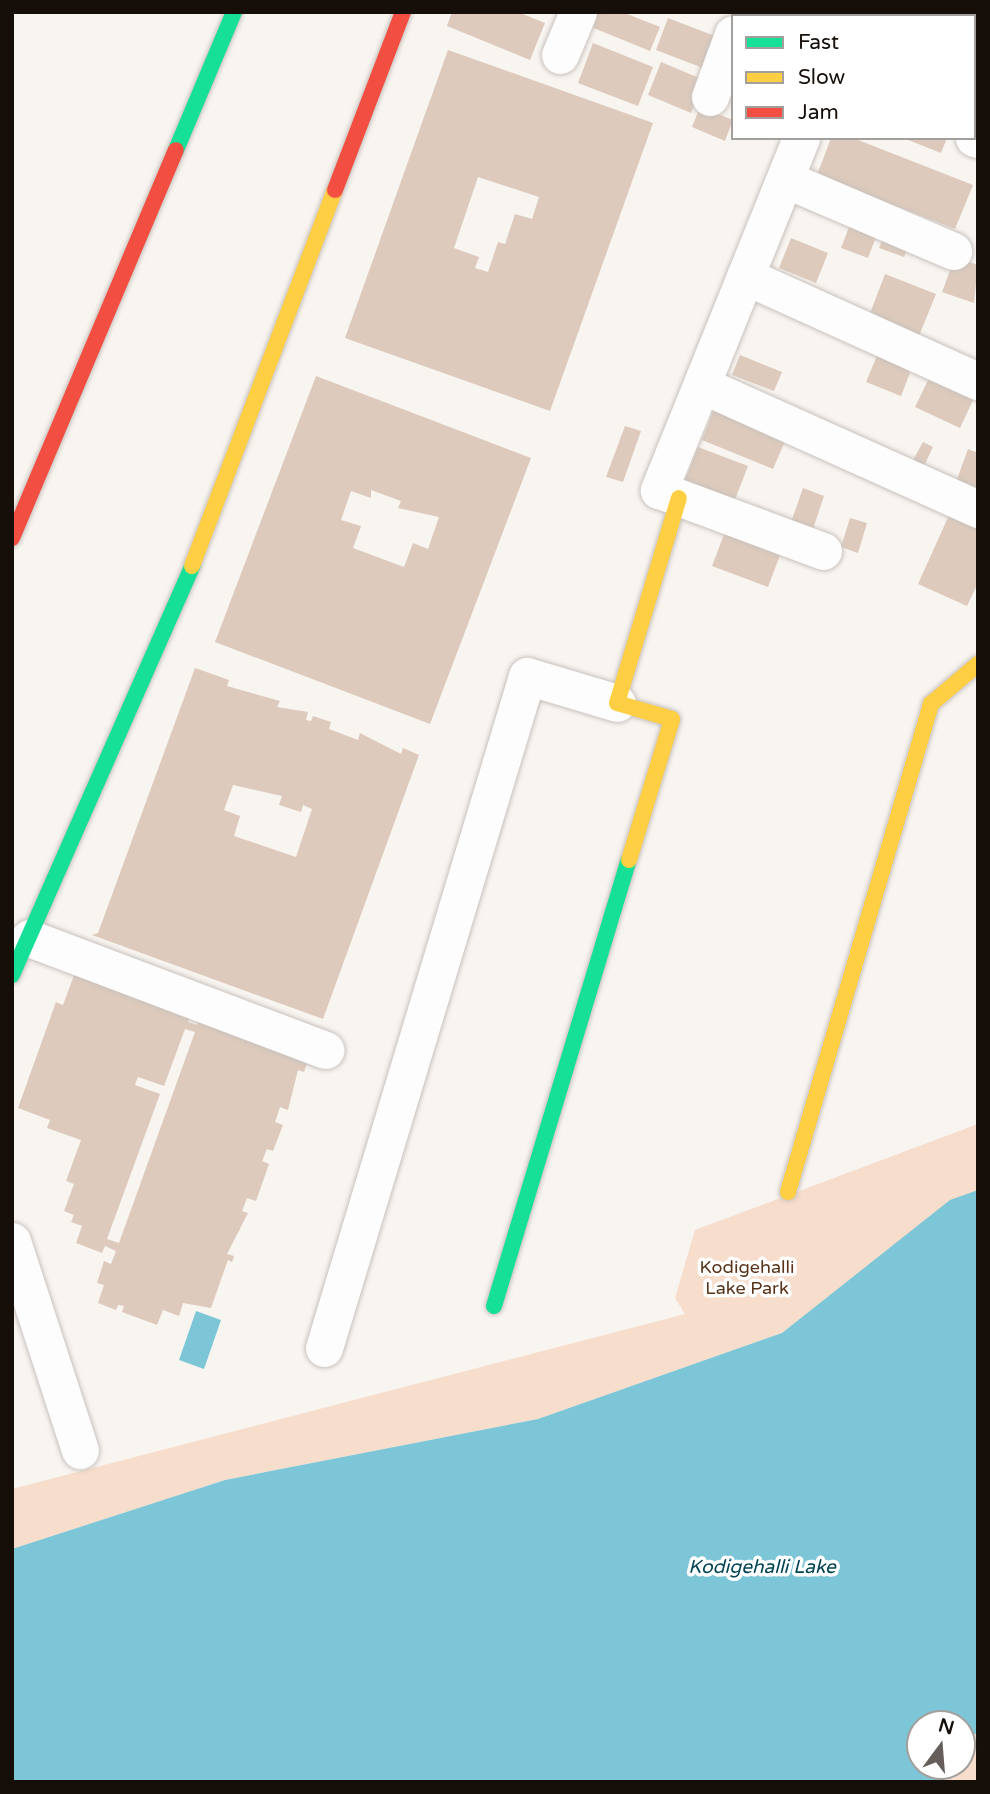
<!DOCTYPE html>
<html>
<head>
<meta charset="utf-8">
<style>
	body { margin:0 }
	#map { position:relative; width:990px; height:1794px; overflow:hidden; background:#f8f4f0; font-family:"Varela Round",sans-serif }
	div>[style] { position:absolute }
	.green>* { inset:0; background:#f7ddcb }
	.water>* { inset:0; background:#7dc6d8 }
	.building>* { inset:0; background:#ddcabc }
	.roads { filter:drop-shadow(0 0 2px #c8c2bd) drop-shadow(0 0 2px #c8c2bd) }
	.street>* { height:37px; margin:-18.5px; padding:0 18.5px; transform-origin:18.5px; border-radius:18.5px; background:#fefdfd }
	.fast>* { height:16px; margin:-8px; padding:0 8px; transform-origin:8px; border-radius:8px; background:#16e098 }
	.slow>* { height:16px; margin:-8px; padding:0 8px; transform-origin:8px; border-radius:8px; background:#ffcf43 }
	.jam>* { height:16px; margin:-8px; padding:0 8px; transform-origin:8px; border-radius:8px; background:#f24e42 }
	span { translate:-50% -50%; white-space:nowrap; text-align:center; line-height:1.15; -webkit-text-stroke:7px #fff; paint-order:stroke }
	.park-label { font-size:18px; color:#57341a }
	.water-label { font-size:19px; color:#014453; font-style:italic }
	.frame { position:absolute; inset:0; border:14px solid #160e09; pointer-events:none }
	.legend { position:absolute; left:731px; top:14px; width:245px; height:126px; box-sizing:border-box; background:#fff; border:2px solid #a29f9d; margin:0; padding:9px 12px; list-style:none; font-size:21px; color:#160e09 }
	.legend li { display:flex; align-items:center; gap:14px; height:35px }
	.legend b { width:35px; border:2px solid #a29f9d }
	.north { position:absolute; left:906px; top:1710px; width:70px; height:70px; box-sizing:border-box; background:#fff; border:2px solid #a29f9d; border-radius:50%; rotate:16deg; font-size:19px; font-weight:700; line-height:28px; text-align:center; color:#160e09 }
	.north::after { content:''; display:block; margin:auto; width:24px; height:32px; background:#655e5a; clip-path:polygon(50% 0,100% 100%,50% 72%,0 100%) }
</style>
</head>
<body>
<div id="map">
	<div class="green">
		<i style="clip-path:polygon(978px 1124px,978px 1190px,950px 1201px,782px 1333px,538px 1419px,225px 1480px,12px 1549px,12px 1489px,685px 1314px,675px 1298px,695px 1230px)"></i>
		<i style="clip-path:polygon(978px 1733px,978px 1782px,944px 1782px,945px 1766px,962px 1766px,962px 1739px)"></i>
	</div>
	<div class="water">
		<i style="clip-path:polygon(978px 1190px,978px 1733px,962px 1739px,962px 1724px,920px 1724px,920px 1766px,945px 1766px,944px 1782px,12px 1782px,12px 1549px,225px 1480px,538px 1419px,782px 1333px,950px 1200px)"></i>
		<i style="clip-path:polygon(196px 1311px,221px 1320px,204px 1369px,179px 1360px)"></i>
	</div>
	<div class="building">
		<i style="clip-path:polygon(452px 12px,518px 12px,545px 23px,530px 60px,447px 26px)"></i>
		<i style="clip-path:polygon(597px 12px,622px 12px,660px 27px,650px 51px,591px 27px)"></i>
		<i style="clip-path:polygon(668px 18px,720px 38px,708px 70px,656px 50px)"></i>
		<i style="clip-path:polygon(974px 23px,978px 24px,974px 54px)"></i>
		<i style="clip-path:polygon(593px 43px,653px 67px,638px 106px,578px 83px)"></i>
		<i style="clip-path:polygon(evenodd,448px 50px,653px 123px,550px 411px,345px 338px,448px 50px,478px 177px,539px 197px,532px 219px,515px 214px,505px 244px,498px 242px,488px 272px,475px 268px,479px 257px,454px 248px,478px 177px)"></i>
		<i style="clip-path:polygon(661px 62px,704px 80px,691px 113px,648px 95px)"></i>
		<i style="clip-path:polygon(700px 107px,733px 120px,725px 141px,692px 127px)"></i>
		<i style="clip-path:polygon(831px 138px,853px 138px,973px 185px,955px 229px,817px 175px)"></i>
		<i style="clip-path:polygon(903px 138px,947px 138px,941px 153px)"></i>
		<i style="clip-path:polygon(853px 217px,880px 227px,868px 258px,841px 248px)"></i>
		<i style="clip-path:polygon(885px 233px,910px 243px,904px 257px,879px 248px)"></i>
		<i style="clip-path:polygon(791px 238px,828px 253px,816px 283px,779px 268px)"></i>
		<i style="clip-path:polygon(955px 257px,978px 265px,974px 303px,942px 292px)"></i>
		<i style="clip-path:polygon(885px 274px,936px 294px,919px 336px,869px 316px)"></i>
		<i style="clip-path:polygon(881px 346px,915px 360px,901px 396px,866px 382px)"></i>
		<i style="clip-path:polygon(740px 355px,782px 372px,774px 391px,732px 375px)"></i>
		<i style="clip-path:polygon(932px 372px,976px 394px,960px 428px,915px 407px)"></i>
		<i style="clip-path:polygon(evenodd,316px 376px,531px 458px,430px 724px,215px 642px,316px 376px,371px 490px,401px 501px,398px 508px,439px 517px,428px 549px,413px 543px,404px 567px,353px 548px,361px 526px,341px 520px,351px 491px,371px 498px,371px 490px)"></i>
		<i style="clip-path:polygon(717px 402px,789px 432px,773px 469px,702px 440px)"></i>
		<i style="clip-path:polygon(625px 426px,641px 431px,623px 482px,606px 477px)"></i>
		<i style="clip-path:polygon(923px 442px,933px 447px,924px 466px,913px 460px)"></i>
		<i style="clip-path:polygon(698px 447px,748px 466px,734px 502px,684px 483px)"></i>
		<i style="clip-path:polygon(968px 449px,978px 453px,978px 490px,956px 482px)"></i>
		<i style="clip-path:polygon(803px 488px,824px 496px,811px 535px,789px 528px)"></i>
		<i style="clip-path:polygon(950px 513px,978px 525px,978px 583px,967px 606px,918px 584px)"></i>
		<i style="clip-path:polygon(850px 518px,867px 523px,858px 553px,841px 547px)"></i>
		<i style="clip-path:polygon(726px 529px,782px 550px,768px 587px,712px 566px)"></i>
		<i style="clip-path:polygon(evenodd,195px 668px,229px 680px,227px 686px,280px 701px,277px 707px,308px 712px,306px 720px,311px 721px,313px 716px,331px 722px,329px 729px,358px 740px,360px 733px,401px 754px,403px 748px,419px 755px,323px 1019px,92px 935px,98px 933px,195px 668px,233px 785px,282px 796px,279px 805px,301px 812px,303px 805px,312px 809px,296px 857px,234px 836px,240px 816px,224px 810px,233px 785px)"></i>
		<i style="clip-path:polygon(evenodd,76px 970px,191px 1013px,188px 1022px,197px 1025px,200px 1016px,310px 1054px,304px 1072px,298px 1070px,288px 1110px,280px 1107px,275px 1122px,283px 1125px,273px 1151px,267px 1149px,262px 1161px,269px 1164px,256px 1201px,247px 1198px,242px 1211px,248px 1213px,227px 1254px,234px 1256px,232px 1262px,228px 1260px,211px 1308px,183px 1303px,179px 1316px,163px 1310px,157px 1325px,122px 1312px,124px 1306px,118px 1305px,116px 1310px,98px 1303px,104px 1285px,97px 1283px,104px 1261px,111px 1264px,116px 1251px,105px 1246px,102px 1253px,76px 1243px,82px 1226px,71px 1222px,74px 1215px,64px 1211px,74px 1184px,66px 1181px,81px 1140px,47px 1128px,50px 1120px,18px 1108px,56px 1002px,63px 1005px,76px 970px,185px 1029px,195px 1032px,119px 1243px,107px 1239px,160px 1094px,135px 1085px,138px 1077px,164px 1086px,185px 1029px)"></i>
	</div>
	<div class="roads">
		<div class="street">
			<i style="left:850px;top:16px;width:4px;rotate:-63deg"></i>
			<i style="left:560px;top:55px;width:47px;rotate:-67.3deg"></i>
			<i style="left:710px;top:97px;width:67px;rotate:-69.9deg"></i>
			<i style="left:801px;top:138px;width:380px;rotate:112deg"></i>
			<i style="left:659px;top:490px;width:175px;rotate:20.4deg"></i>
			<i style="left:974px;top:138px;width:4px;rotate:14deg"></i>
			<i style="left:785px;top:179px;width:183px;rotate:23.2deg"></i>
			<i style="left:745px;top:276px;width:256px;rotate:24.3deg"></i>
			<i style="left:702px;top:385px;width:303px;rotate:24.2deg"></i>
			<i style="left:29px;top:938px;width:317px;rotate:20.7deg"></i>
			<i style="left:12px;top:1241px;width:220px;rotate:72deg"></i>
			<i style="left:324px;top:1348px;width:702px;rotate:-73.19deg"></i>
			<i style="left:527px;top:676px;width:94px;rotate:16.7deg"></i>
		</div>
		<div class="fast">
			<i style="left:176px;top:150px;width:150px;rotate:-67.2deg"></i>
			<i style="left:12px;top:975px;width:447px;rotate:-66.2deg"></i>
			<i style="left:494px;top:1306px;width:466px;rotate:-73.2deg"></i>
		</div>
		<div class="slow">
			<i style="left:192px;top:566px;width:402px;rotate:-69.2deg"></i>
			<i style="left:629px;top:860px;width:147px;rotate:-73deg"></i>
			<i style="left:672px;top:719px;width:57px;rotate:-163.8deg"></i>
			<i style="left:617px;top:703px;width:214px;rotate:-73.2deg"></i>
			<i style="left:788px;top:1192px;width:509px;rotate:-73.67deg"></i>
			<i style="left:931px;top:704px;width:62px;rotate:-40.4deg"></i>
		</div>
		<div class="jam">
			<i style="left:335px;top:190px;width:191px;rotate:-69.1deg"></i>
			<i style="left:12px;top:538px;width:421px;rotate:-67.1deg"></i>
		</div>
	</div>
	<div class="park-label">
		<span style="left:747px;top:1278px">Kodigehalli<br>Lake Park</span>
	</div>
	<div class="water-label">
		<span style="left:762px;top:1568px">Kodigehalli Lake</span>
	</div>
	<div class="frame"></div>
	<ul class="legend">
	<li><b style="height:9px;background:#16e098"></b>Fast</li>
	<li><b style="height:9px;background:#ffcf43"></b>Slow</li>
	<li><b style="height:9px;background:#f24e42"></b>Jam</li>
	</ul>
	<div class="north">N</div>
</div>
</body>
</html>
